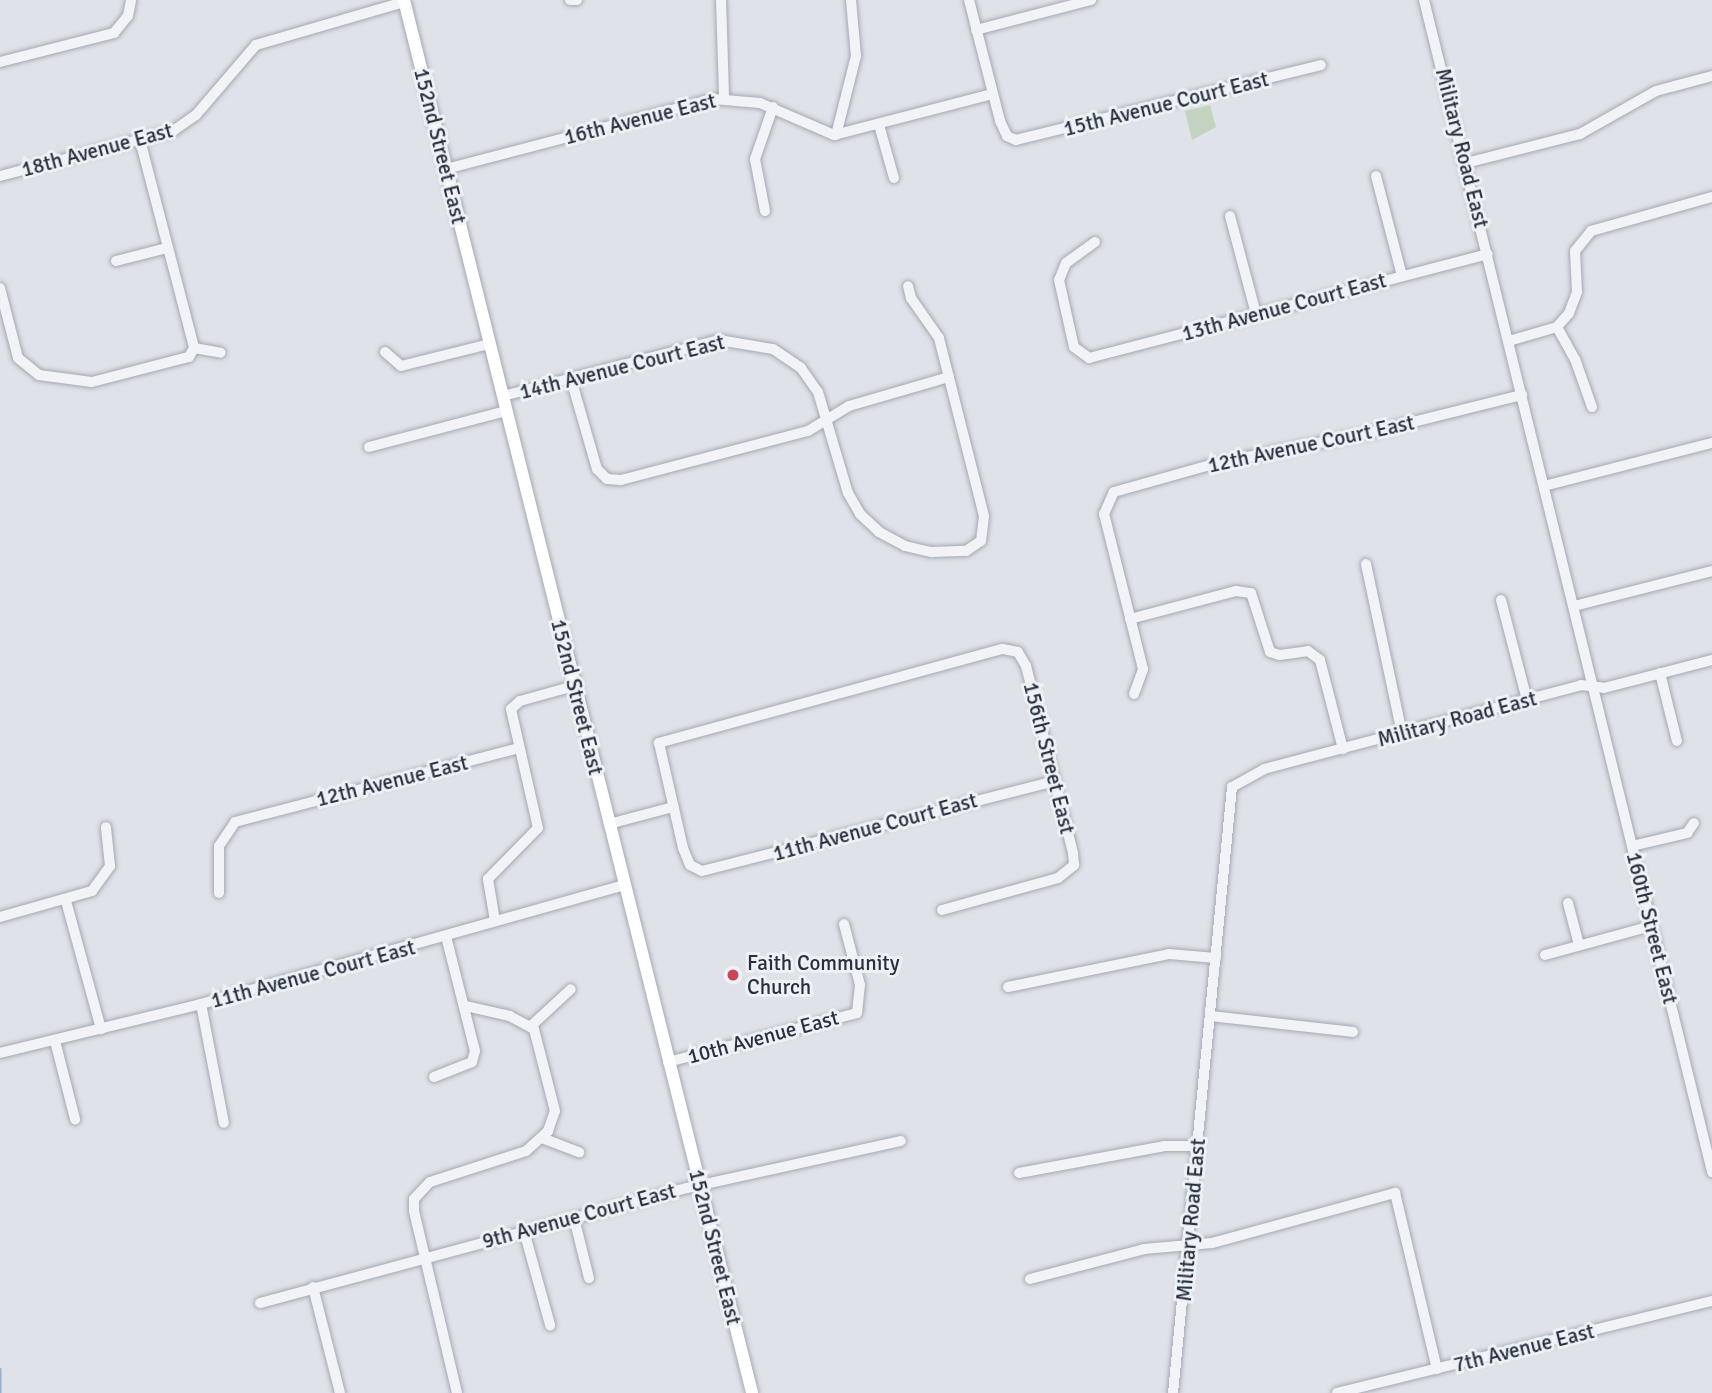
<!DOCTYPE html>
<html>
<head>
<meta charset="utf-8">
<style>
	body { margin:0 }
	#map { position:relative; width:1712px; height:1393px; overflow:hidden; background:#dfe2e8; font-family:Signika,sans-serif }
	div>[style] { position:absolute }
	.green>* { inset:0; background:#c4d2c0 }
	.stream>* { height:2.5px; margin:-1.25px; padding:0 1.25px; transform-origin:1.25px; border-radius:1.25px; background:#9ab0c7 }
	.roads { filter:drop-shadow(0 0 2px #a4a9b2) drop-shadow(0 0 2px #a4a9b2) }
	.minor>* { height:10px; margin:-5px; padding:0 5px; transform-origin:5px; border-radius:5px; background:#f1f3f6 }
	.major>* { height:12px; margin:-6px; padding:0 6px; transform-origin:6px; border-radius:6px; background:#fff }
	.dots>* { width:19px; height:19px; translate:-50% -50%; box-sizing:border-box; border:4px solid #eef1f5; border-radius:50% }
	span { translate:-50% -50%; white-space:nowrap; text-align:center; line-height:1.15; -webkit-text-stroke:6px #eef1f5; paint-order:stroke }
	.street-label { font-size:21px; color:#28303f }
	.poi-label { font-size:21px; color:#28303f }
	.left { translate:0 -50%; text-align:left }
</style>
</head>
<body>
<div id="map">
	<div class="green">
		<i style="clip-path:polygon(1210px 105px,1216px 127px,1192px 140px,1185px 111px)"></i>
	</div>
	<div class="stream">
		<i style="left:0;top:1369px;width:24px;rotate:90deg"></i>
	</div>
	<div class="roads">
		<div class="minor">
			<i style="left:570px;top:0;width:7px"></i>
			<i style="left:721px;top:0;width:98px;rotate:88.2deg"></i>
			<i style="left:969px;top:0;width:125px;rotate:75.6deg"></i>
			<i style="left:1000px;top:121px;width:17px;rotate:65deg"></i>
			<i style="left:1007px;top:136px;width:10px;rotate:24deg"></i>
			<i style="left:1016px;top:140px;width:314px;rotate:-13.8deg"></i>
			<i style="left:1424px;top:0;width:1207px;rotate:76.19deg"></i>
			<i style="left:976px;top:30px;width:119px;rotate:-14.6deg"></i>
			<i style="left:0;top:62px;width:118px;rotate:-14.3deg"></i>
			<i style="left:114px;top:33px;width:22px;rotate:-51deg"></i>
			<i style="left:128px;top:16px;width:16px;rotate:-79deg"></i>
			<i style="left:879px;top:125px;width:55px;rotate:74.2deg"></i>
			<i style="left:836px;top:135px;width:81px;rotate:-75.8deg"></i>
			<i style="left:856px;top:56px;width:56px;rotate:-95.1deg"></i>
			<i style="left:140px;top:140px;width:215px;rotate:75.4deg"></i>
			<i style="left:1466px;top:163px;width:118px;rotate:-14.3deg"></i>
			<i style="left:1580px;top:134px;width:87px;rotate:-29.5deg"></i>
			<i style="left:1656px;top:91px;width:58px;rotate:-15deg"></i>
			<i style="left:446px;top:169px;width:276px;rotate:-14.7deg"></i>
			<i style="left:713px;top:99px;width:47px;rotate:4.9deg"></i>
			<i style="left:760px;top:103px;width:81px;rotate:23.4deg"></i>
			<i style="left:834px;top:135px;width:163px;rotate:-14.5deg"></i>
			<i style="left:0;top:176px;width:179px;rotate:-14.6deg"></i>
			<i style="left:173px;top:131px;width:28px;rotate:-35deg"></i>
			<i style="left:196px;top:115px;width:92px;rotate:-49.4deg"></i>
			<i style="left:256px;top:45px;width:154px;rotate:-16.2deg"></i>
			<i style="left:1376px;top:176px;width:103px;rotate:75.4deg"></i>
			<i style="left:765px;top:211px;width:53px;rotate:-100.9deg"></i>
			<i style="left:755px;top:159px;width:55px;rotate:-70.9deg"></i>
			<i style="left:1230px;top:216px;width:101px;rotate:75.1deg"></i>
			<i style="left:1095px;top:242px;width:36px;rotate:144deg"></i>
			<i style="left:1066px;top:263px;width:18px;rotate:112deg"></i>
			<i style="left:1059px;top:280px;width:69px;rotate:77.4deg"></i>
			<i style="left:1074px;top:347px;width:19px;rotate:36deg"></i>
			<i style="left:1089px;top:358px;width:412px;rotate:-14.6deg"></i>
			<i style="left:116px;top:261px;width:53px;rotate:-14.3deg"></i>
			<i style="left:0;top:288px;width:72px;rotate:75.6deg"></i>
			<i style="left:18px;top:358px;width:27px;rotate:39deg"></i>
			<i style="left:39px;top:375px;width:53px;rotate:7.5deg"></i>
			<i style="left:92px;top:382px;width:100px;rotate:-14.5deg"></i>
			<i style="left:189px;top:357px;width:10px;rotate:-61deg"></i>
			<i style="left:1557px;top:327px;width:37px;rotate:61deg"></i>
			<i style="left:1575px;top:359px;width:51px;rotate:70.5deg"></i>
			<i style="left:1509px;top:341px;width:50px;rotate:-16.3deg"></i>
			<i style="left:1557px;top:327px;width:18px;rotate:-49deg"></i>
			<i style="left:1569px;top:313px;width:22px;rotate:-69deg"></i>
			<i style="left:1577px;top:292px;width:41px;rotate:-92.8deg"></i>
			<i style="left:1575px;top:251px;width:26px;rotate:-51deg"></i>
			<i style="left:1591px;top:231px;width:126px;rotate:-15.7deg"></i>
			<i style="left:194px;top:348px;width:27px;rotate:10deg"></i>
			<i style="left:385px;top:352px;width:21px;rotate:41deg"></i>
			<i style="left:401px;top:366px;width:91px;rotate:-14deg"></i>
			<i style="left:571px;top:379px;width:94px;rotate:73.9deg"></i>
			<i style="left:597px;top:469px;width:14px;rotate:45deg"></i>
			<i style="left:607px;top:479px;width:14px;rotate:4deg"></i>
			<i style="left:621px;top:480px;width:193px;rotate:-14.7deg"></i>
			<i style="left:808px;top:431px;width:48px;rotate:-31.4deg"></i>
			<i style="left:849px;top:406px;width:104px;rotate:-16.2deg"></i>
			<i style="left:503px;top:396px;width:223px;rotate:-14.5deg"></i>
			<i style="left:719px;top:340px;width:55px;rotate:9.5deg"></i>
			<i style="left:773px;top:349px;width:34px;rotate:34deg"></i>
			<i style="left:801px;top:368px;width:29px;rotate:55deg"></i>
			<i style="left:818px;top:392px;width:105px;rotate:73.5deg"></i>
			<i style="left:848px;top:493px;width:24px;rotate:60deg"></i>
			<i style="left:860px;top:514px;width:26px;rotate:43deg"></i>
			<i style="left:879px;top:532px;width:30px;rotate:28deg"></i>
			<i style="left:905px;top:546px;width:28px;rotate:13deg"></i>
			<i style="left:932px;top:552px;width:34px;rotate:-2deg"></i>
			<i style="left:966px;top:551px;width:18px;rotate:-34deg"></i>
			<i style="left:981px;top:541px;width:25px;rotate:-83deg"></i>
			<i style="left:984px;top:516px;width:184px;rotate:-104.2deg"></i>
			<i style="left:939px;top:338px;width:49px;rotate:-125deg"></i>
			<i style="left:911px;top:298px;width:12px;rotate:-104deg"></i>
			<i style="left:369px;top:447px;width:142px;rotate:-14.7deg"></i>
			<i style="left:1544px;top:486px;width:173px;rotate:-14.4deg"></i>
			<i style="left:1366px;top:564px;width:174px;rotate:78deg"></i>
			<i style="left:1501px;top:600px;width:103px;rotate:75.4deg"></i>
			<i style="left:1574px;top:606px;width:142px;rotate:-14.2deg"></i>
			<i style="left:1130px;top:619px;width:110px;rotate:-14.8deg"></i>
			<i style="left:1236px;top:591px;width:15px;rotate:8deg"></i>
			<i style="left:1251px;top:593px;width:62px;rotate:72.1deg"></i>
			<i style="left:1270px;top:652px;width:10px;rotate:17deg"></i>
			<i style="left:1280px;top:655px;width:28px;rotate:-8deg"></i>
			<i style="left:1308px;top:651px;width:15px;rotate:37deg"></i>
			<i style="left:1320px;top:660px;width:92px;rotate:75.5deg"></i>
			<i style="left:1660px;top:673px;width:70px;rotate:76deg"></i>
			<i style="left:1134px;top:694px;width:27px;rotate:-70deg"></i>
			<i style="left:1143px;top:669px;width:160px;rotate:-104.1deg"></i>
			<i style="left:1104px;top:514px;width:24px;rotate:-66deg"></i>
			<i style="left:1114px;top:492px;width:107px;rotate:-15.7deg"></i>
			<i style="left:1217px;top:463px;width:151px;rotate:-11.1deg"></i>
			<i style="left:1365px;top:434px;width:162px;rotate:-14deg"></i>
			<i style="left:609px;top:824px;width:66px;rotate:-14.9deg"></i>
			<i style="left:1632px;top:846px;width:57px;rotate:-13.3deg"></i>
			<i style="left:1687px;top:833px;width:12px;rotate:-55deg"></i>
			<i style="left:219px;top:893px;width:47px;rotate:-90deg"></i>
			<i style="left:219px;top:846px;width:29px;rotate:-56deg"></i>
			<i style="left:235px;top:822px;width:293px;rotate:-14.6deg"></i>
			<i style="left:66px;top:901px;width:133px;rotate:74.7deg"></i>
			<i style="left:1568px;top:903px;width:43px;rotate:75.3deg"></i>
			<i style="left:942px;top:910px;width:120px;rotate:-15.4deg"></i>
			<i style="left:1058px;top:878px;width:21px;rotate:-39deg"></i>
			<i style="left:1074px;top:865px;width:12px;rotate:-95deg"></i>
			<i style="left:1073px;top:853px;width:193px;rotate:-104.1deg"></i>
			<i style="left:1026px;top:666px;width:16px;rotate:-120deg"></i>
			<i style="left:1018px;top:652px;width:16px;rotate:-169deg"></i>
			<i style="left:1002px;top:649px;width:356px;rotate:164.7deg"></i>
			<i style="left:659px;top:743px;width:108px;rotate:77.1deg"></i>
			<i style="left:683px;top:848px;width:18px;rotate:68deg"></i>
			<i style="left:690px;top:865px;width:13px;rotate:27deg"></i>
			<i style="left:702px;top:871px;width:364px;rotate:-14.3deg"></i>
			<i style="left:0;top:917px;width:96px;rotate:-15.8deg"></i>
			<i style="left:92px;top:891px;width:31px;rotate:-54deg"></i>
			<i style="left:110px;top:866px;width:39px;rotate:-96deg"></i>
			<i style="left:495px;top:921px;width:43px;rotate:-99.5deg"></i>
			<i style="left:488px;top:879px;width:71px;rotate:-45.6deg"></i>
			<i style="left:538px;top:828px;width:122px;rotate:-102.8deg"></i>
			<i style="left:511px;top:709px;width:12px;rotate:-42deg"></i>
			<i style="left:520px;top:701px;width:56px;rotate:-15.5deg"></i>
			<i style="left:1545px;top:955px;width:110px;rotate:-15.3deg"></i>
			<i style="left:1008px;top:987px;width:164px;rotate:-11.6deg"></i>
			<i style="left:1169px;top:954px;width:47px;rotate:4.9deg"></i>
			<i style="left:201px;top:1004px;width:121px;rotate:79.1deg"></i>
			<i style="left:1211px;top:1016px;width:143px;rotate:6.4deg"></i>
			<i style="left:531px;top:1026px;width:54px;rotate:-42.8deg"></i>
			<i style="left:55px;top:1041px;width:81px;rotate:75.6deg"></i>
			<i style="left:0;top:1053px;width:207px;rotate:-13.7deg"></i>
			<i style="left:201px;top:1004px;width:439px;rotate:-15.7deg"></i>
			<i style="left:668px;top:1062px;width:195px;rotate:-14.5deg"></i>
			<i style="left:857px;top:1013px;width:28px;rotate:-84deg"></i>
			<i style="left:860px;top:985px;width:63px;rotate:-104.7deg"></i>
			<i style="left:434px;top:1077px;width:41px;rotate:-21.5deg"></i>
			<i style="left:472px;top:1062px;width:11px;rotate:-75deg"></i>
			<i style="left:475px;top:1051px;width:119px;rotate:-104.2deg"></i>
			<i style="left:542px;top:1138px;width:40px;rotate:21deg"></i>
			<i style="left:1019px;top:1173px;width:147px;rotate:-10.5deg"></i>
			<i style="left:1164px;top:1146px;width:33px"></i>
			<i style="left:574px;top:1218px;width:62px;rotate:76deg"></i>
			<i style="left:524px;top:1231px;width:98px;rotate:74.5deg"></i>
			<i style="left:1030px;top:1279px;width:118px;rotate:-14.7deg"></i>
			<i style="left:1144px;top:1249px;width:68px;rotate:-5deg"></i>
			<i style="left:1212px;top:1243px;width:190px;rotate:-15.3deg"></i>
			<i style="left:1395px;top:1193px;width:181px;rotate:76.6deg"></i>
			<i style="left:313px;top:1287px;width:109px;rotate:75.7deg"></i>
			<i style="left:260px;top:1303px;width:442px;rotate:-15.1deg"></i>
			<i style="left:687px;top:1188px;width:219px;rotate:-12.4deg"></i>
			<i style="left:457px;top:1393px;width:187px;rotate:-103.3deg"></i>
			<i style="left:414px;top:1211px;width:12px;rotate:-90deg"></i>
			<i style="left:414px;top:1199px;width:23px;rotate:-47deg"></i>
			<i style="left:430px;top:1182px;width:101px;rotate:-17.9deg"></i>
			<i style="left:526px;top:1151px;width:30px;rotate:-42deg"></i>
			<i style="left:548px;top:1131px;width:21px;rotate:-71deg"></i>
			<i style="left:555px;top:1111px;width:85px;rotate:-104.4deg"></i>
			<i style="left:534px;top:1029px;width:27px;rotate:-152deg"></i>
			<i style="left:510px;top:1016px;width:45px;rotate:-167.2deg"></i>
			<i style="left:1173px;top:1393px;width:609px;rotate:-84.44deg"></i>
			<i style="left:1232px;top:787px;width:37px;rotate:-29deg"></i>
			<i style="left:1264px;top:769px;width:328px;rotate:-14.8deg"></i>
			<i style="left:1581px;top:685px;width:23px;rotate:7deg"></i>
			<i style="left:1604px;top:688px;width:112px;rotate:-14.5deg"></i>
			<i style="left:1337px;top:1393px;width:386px;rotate:-13.8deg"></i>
		</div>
		<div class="major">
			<i style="left:404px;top:0;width:1436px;rotate:75.97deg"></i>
		</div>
	</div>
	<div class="dots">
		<i style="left:733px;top:975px;background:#cb4558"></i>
	</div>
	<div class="street-label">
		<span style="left:1166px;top:104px;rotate:-14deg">15th Avenue Court East</span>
		<span style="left:640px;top:119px;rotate:-14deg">16th Avenue East</span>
		<span style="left:440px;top:146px;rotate:76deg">152nd Street East</span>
		<span style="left:1462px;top:148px;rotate:76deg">Military Road East</span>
		<span style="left:97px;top:150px;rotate:-15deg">18th Avenue East</span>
		<span style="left:1284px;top:307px;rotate:-15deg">13th Avenue Court East</span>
		<span style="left:622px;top:367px;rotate:-14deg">14th Avenue Court East</span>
		<span style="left:1311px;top:444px;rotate:-12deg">12th Avenue Court East</span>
		<span style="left:577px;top:697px;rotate:76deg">152nd Street East</span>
		<span style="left:1457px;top:719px;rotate:-15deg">Military Road East</span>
		<span style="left:1049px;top:758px;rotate:76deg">156th Street East</span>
		<span style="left:392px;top:781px;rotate:-14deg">12th Avenue East</span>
		<span style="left:875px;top:827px;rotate:-15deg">11th Avenue Court East</span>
		<span style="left:1652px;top:928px;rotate:76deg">160th Street East</span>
		<span style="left:313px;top:974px;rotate:-15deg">11th Avenue Court East</span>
		<span style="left:763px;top:1037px;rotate:-15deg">10th Avenue East</span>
		<span style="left:579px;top:1216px;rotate:-15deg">9th Avenue Court East</span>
		<span style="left:1191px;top:1220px;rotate:-85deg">Military Road East</span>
		<span style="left:715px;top:1247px;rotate:76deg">152nd Street East</span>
		<span style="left:1524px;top:1348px;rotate:-14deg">7th Avenue East</span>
	</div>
	<div class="poi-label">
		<span class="left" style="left:747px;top:975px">Faith Community<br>Church</span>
	</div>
</div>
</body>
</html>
